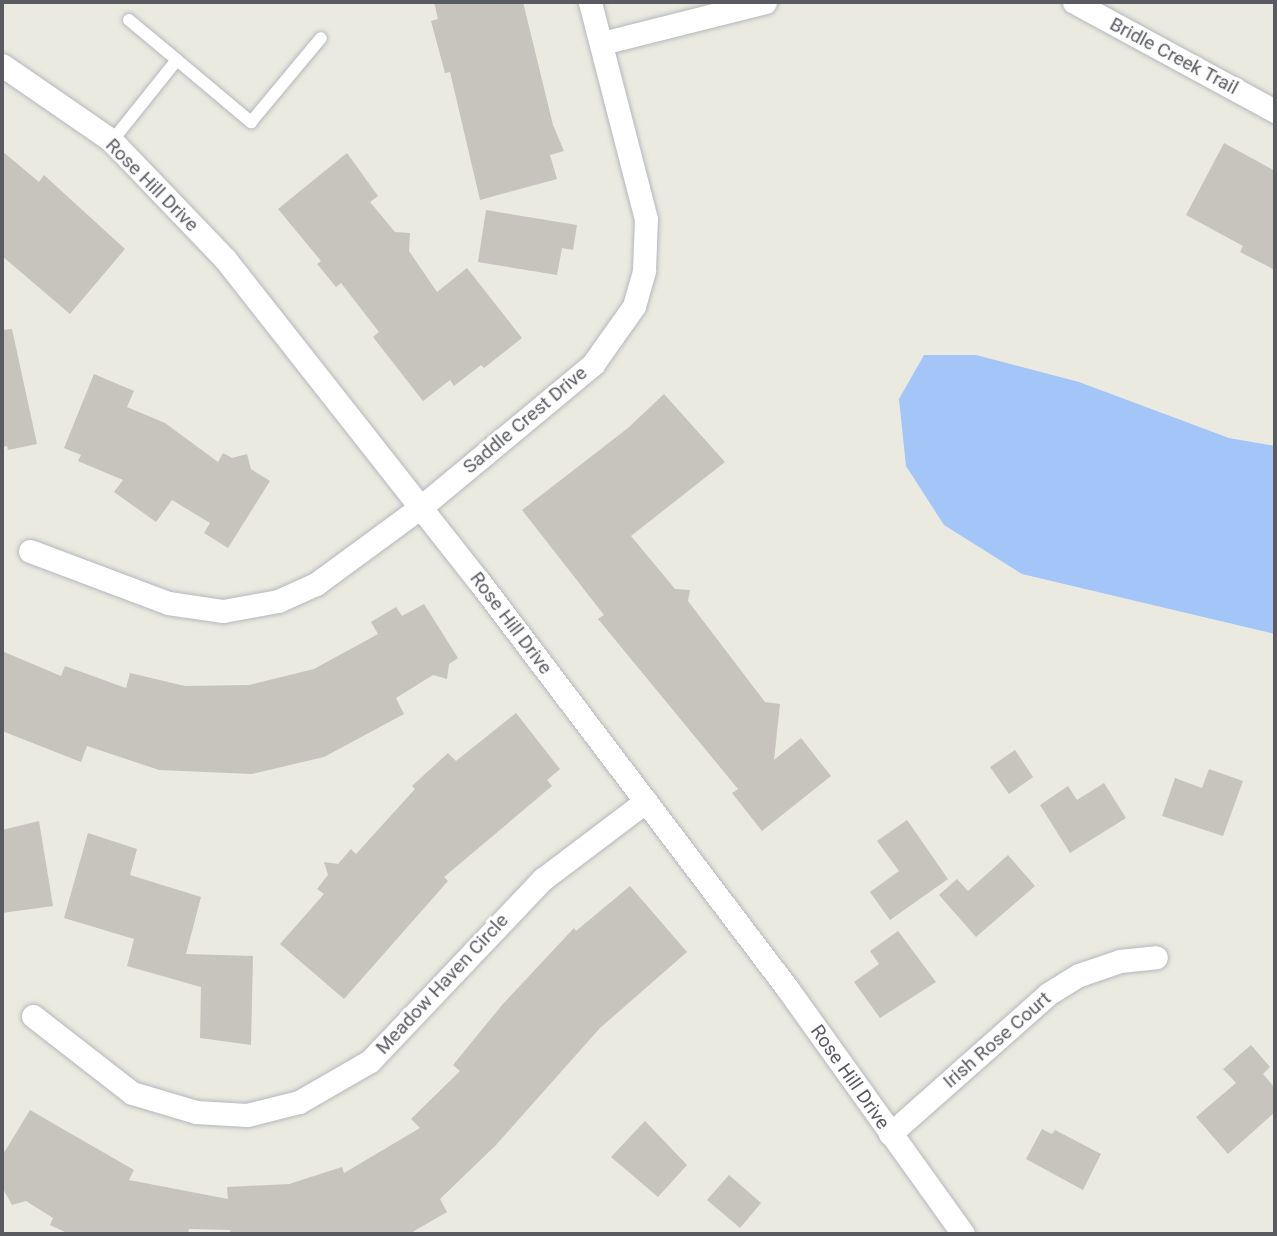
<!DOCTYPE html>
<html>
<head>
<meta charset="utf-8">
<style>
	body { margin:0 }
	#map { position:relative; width:1277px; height:1236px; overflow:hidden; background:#eaeae0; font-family:Roboto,sans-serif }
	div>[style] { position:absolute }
	.water>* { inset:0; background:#a3c5f7 }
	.building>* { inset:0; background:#c6c4bd }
	.roads { filter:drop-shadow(0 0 2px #b5b7bc) drop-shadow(0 0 2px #b5b7bc) }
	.lane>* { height:12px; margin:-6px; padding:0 6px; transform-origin:6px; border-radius:6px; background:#fff }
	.street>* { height:23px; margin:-11.5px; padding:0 11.5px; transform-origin:11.5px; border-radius:11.5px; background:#fff }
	span { translate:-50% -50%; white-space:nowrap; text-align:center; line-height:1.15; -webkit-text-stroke:6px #fff; paint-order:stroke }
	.street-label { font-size:19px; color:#595b60 }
	.frame { position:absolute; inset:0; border:4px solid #595b60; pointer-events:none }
</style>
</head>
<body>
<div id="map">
	<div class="water">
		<i style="clip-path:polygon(924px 355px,976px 355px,1079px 382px,1229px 438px,1275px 446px,1275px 634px,1022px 574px,944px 525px,906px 466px,899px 399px)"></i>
	</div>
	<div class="building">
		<i style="clip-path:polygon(434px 2px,523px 2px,553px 125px,564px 151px,550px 155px,557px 179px,480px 200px,450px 72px,445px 73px,431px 21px,438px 19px)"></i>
		<i style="clip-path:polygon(1224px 143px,1275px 171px,1275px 270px,1240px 252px,1243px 246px,1186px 215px)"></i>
		<i style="clip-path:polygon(2px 151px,39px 182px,44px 175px,125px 249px,70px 314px,2px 256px)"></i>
		<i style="clip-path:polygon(347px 153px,378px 196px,370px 202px,395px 232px,410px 233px,409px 251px,437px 292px,467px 268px,522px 338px,484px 368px,481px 365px,454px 386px,450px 380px,423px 401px,373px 337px,379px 332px,341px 283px,336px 287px,317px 264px,321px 261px,278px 209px)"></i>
		<i style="clip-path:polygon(486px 210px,577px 225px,573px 250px,562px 248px,557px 275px,478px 262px)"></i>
		<i style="clip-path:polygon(12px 329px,37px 444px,8px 450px,7px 446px,2px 447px,2px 330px)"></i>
		<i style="clip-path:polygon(94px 374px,134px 391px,127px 407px,165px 423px,218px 462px,223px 453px,232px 458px,247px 454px,251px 469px,270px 481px,228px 548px,204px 533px,210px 523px,172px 500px,156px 522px,114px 492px,123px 480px,78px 461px,81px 455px,64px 448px)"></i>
		<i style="clip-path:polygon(664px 394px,725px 462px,631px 536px,675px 589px,690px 590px,688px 601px,765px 702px,780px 704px,774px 760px,801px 738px,831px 776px,762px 831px,732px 793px,738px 789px,598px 619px,604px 615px,522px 510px,628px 428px)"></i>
		<i style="clip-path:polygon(424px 604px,458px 658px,449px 664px,447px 679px,433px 675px,396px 698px,404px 714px,324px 757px,252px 774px,159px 770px,87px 746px,81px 762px,2px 731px,2px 651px,61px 676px,65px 666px,126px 688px,130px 673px,185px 686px,249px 685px,314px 669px,378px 634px,371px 622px,396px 607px,402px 616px)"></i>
		<i style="clip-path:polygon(516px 713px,560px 769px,547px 780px,552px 786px,444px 877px,448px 881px,344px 999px,280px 944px,324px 894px,317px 889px,328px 875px,324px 862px,338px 864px,351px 849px,356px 854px,415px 789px,412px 786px,448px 753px,456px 761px)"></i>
		<i style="clip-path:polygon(1015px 750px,1033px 777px,1009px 794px,990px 767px)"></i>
		<i style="clip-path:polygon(1209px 769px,1243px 781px,1223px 836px,1162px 816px,1175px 778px,1202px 788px)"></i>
		<i style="clip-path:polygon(1104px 783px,1126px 818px,1070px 853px,1040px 805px,1068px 786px,1077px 800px)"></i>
		<i style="clip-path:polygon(907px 820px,948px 879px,890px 920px,870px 892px,899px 871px,877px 841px)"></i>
		<i style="clip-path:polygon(39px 821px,53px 906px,2px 913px,2px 830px)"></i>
		<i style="clip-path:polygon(88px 833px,137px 849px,130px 875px,201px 897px,186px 954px,253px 956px,251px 1045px,200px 1038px,201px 987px,127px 966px,134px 939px,64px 918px)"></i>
		<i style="clip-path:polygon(1008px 855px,1035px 886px,976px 937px,939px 895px,957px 879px,968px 891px)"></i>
		<i style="clip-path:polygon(630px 886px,687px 952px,600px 1028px,496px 1145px,440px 1199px,447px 1212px,409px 1234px,230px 1234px,230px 1230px,189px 1229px,188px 1234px,69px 1234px,50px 1225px,53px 1218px,26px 1201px,12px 1205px,2px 1187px,2px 1156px,30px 1110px,134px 1170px,129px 1180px,228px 1199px,227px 1187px,289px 1184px,342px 1167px,344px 1173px,420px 1128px,411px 1119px,460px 1071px,453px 1065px,502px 1005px,574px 928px,576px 931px)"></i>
		<i style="clip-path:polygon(898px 931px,936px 982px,880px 1018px,854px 982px,879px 964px,870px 951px)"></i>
		<i style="clip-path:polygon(1251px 1045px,1270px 1067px,1263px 1074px,1275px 1088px,1275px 1112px,1228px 1154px,1196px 1117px,1236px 1083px,1223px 1069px)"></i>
		<i style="clip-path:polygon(645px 1121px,687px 1165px,658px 1197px,611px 1157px)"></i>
		<i style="clip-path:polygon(1042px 1129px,1052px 1134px,1055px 1130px,1101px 1154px,1083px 1190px,1026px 1159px)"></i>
		<i style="clip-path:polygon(729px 1175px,761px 1203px,740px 1228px,707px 1200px)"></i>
	</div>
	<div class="roads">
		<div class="lane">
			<i style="left:129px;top:20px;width:62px;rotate:39.8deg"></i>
			<i style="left:112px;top:141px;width:104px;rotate:-51.3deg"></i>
			<i style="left:177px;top:60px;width:97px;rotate:40deg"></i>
			<i style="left:251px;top:122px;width:109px;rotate:-50.2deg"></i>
		</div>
		<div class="street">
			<i style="left:1074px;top:2px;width:229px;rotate:28.5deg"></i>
			<i style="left:602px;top:43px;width:168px;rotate:-14.1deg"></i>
			<i style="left:2px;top:65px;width:134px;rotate:34.6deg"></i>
			<i style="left:112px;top:141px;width:163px;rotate:46.2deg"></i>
			<i style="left:225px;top:259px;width:409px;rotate:51.8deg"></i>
			<i style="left:478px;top:580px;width:512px;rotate:52.86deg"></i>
			<i style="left:787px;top:988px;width:302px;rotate:54.4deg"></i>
			<i style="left:30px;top:551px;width:147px;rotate:20.6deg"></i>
			<i style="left:168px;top:603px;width:56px;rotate:8.3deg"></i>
			<i style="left:223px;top:611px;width:56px;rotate:-10.3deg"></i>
			<i style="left:278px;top:601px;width:42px;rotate:-24.1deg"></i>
			<i style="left:316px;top:584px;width:130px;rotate:-36.3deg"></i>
			<i style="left:421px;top:507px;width:224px;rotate:-39.7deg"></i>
			<i style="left:593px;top:364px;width:71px;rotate:-54.7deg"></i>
			<i style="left:634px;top:306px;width:37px;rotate:-74deg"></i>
			<i style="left:644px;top:270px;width:51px;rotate:-87.8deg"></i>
			<i style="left:646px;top:219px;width:224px;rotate:-104.5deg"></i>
			<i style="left:33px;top:1016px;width:125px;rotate:37.9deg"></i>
			<i style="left:132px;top:1093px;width:67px;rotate:16.5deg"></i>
			<i style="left:196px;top:1112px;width:51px;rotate:3.4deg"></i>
			<i style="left:247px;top:1115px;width:54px;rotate:-14deg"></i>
			<i style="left:299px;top:1102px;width:82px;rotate:-30deg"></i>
			<i style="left:370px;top:1061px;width:251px;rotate:-46.5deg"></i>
			<i style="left:543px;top:879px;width:129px;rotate:-37.1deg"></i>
			<i style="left:890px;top:1134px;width:211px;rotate:-41.5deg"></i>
			<i style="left:1048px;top:994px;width:36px;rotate:-32deg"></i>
			<i style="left:1079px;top:975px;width:43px;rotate:-18.9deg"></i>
			<i style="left:1120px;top:961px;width:36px;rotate:-6deg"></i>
		</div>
	</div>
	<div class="street-label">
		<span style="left:1174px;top:56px;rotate:28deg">Bridle Creek Trail</span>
		<span style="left:152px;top:185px;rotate:45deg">Rose Hill Drive</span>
		<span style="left:525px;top:420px;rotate:-40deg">Saddle Crest Drive</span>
		<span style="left:511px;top:623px;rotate:53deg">Rose Hill Drive</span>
		<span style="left:442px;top:984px;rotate:-47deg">Meadow Haven Circle</span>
		<span style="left:997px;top:1040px;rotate:-41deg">Irish Rose Court</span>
		<span style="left:850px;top:1077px;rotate:55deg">Rose Hill Drive</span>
	</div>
	<div class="frame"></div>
</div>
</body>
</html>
